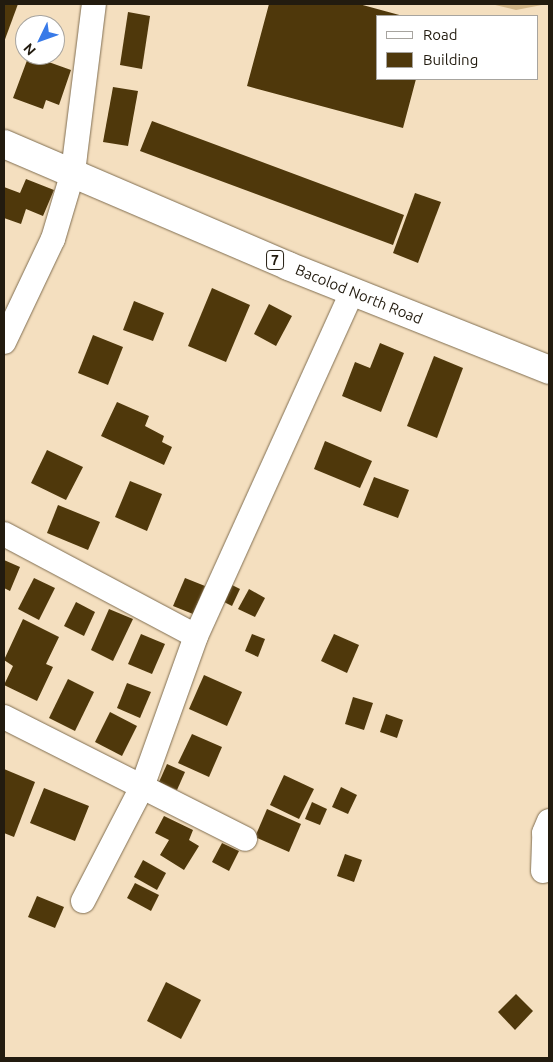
<!DOCTYPE html>
<html>
<head>
<meta charset="utf-8">
<style>
	body { margin:0 }
	#map { position:relative; width:553px; height:1062px; overflow:hidden; background:#f4dfbf; font-family:Ubuntu,sans-serif }
	div>[style] { position:absolute }
	.green>* { inset:0; background:#d2b688 }
	.building>* { inset:0; background:#4f380b }
	.roads { filter:drop-shadow(0 0 1px #806e51) drop-shadow(0 0 1px #806e51) }
	.minor>* { height:24px; margin:-12px; padding:0 12px; transform-origin:12px; border-radius:12px; background:#fff }
	.trunk>* { height:28px; margin:-14px; padding:0 14px; transform-origin:14px; border-radius:14px; background:#fff }
	span { translate:-50% -50%; white-space:nowrap; text-align:center; line-height:1.15; -webkit-text-stroke:5px #fff; paint-order:stroke }
	.shield-label span { padding:1px 4px; background:#fff; border:1px solid; border-radius:4px; -webkit-text-stroke-width:0 }
	.shield-label { font-size:14px; color:#221b0f; font-weight:700 }
	.street-label { font-size:15px; color:#221b0f }
	.frame { position:absolute; inset:0; border:5px solid #221b0f; pointer-events:none }
	.legend { position:absolute; left:376px; top:15px; width:162px; height:65px; box-sizing:border-box; background:#fff; border:1px solid #a7a49f; margin:0; padding:6px 9px; list-style:none; font-size:15px; color:#221b0f }
	.legend li { display:flex; align-items:center; gap:10px; height:25px }
	.legend b { width:25px; border:1px solid #a7a49f }
	.north { position:absolute; left:15px; top:15px; width:50px; height:50px; box-sizing:border-box; background:#fff; border:1px solid #a7a49f; border-radius:50%; rotate:228deg; font-size:14px; font-weight:700; line-height:20px; text-align:center; color:#221b0f }
	.north::after { content:''; display:block; margin:auto; width:18px; height:22px; background:#387ae8; clip-path:polygon(50% 0,100% 100%,50% 72%,0 100%) }
</style>
</head>
<body>
<div id="map">
	<div class="green">
		<i style="clip-path:polygon(491px 4px,547px 4px,516px 10px)"></i>
	</div>
	<div class="building">
		<i style="clip-path:polygon(4px 4px,18px 4px,4px 42px)"></i>
		<i style="clip-path:polygon(269px 4px,359px 4px,403px 16px,377px 16px,377px 79px,416px 79px,403px 128px,247px 86px)"></i>
		<i style="clip-path:polygon(128px 12px,150px 16px,142px 69px,120px 65px)"></i>
		<i style="clip-path:polygon(29px 55px,71px 70px,59px 105px,46px 100px,43px 109px,13px 98px)"></i>
		<i style="clip-path:polygon(113px 87px,138px 91px,128px 146px,103px 142px)"></i>
		<i style="clip-path:polygon(152px 121px,404px 215px,393px 245px,140px 151px)"></i>
		<i style="clip-path:polygon(26px 179px,54px 190px,43px 216px,26px 209px,21px 224px,4px 218px,4px 187px,20px 193px)"></i>
		<i style="clip-path:polygon(415px 193px,441px 202px,418px 263px,393px 253px)"></i>
		<i style="clip-path:polygon(212px 288px,250px 305px,226px 362px,188px 346px)"></i>
		<i style="clip-path:polygon(134px 301px,164px 313px,153px 341px,123px 330px)"></i>
		<i style="clip-path:polygon(269px 304px,292px 316px,276px 346px,254px 334px)"></i>
		<i style="clip-path:polygon(93px 335px,123px 347px,108px 385px,78px 373px)"></i>
		<i style="clip-path:polygon(380px 343px,404px 353px,381px 412px,342px 396px,355px 362px,370px 368px)"></i>
		<i style="clip-path:polygon(434px 356px,463px 368px,437px 438px,407px 426px)"></i>
		<i style="clip-path:polygon(117px 402px,149px 416px,145px 426px,164px 436px,162px 442px,172px 447px,164px 465px,101px 436px)"></i>
		<i style="clip-path:polygon(325px 441px,372px 461px,360px 488px,314px 469px)"></i>
		<i style="clip-path:polygon(47px 450px,83px 467px,66px 500px,31px 483px)"></i>
		<i style="clip-path:polygon(374px 477px,409px 490px,398px 518px,363px 505px)"></i>
		<i style="clip-path:polygon(130px 481px,162px 494px,147px 531px,115px 517px)"></i>
		<i style="clip-path:polygon(58px 505px,100px 522px,88px 550px,47px 533px)"></i>
		<i style="clip-path:polygon(4px 560px,20px 567px,10px 591px,4px 588px)"></i>
		<i style="clip-path:polygon(34px 578px,55px 588px,39px 620px,18px 609px)"></i>
		<i style="clip-path:polygon(185px 578px,205px 586px,193px 614px,173px 606px)"></i>
		<i style="clip-path:polygon(232px 585px,240px 589px,232px 606px,224px 602px)"></i>
		<i style="clip-path:polygon(249px 589px,265px 598px,255px 617px,238px 609px)"></i>
		<i style="clip-path:polygon(76px 602px,95px 612px,84px 636px,64px 626px)"></i>
		<i style="clip-path:polygon(109px 609px,133px 619px,113px 661px,91px 650px)"></i>
		<i style="clip-path:polygon(23px 619px,59px 637px,46px 664px,53px 667px,37px 701px,4px 685px,13px 666px,4px 660px)"></i>
		<i style="clip-path:polygon(141px 634px,165px 644px,152px 674px,128px 664px)"></i>
		<i style="clip-path:polygon(252px 634px,265px 639px,258px 657px,245px 651px)"></i>
		<i style="clip-path:polygon(334px 634px,359px 645px,347px 673px,321px 661px)"></i>
		<i style="clip-path:polygon(204px 675px,242px 692px,227px 726px,189px 709px)"></i>
		<i style="clip-path:polygon(68px 679px,94px 692px,75px 731px,49px 718px)"></i>
		<i style="clip-path:polygon(127px 683px,151px 692px,140px 718px,117px 708px)"></i>
		<i style="clip-path:polygon(353px 697px,373px 703px,364px 730px,345px 724px)"></i>
		<i style="clip-path:polygon(110px 712px,137px 726px,122px 756px,95px 742px)"></i>
		<i style="clip-path:polygon(386px 714px,403px 720px,397px 738px,380px 732px)"></i>
		<i style="clip-path:polygon(192px 734px,222px 747px,209px 777px,178px 763px)"></i>
		<i style="clip-path:polygon(167px 764px,185px 772px,177px 790px,159px 782px)"></i>
		<i style="clip-path:polygon(4px 769px,35px 782px,14px 837px,4px 833px)"></i>
		<i style="clip-path:polygon(284px 775px,314px 789px,299px 819px,270px 805px)"></i>
		<i style="clip-path:polygon(341px 787px,357px 795px,348px 814px,332px 807px)"></i>
		<i style="clip-path:polygon(44px 788px,89px 806px,75px 841px,30px 823px)"></i>
		<i style="clip-path:polygon(312px 802px,327px 809px,320px 825px,305px 819px)"></i>
		<i style="clip-path:polygon(267px 809px,301px 824px,289px 852px,255px 837px)"></i>
		<i style="clip-path:polygon(164px 816px,193px 830px,189px 840px,199px 846px,184px 870px,160px 855px,169px 840px,155px 833px)"></i>
		<i style="clip-path:polygon(222px 843px,239px 851px,229px 871px,212px 862px)"></i>
		<i style="clip-path:polygon(345px 854px,362px 860px,354px 882px,337px 876px)"></i>
		<i style="clip-path:polygon(143px 860px,166px 873px,157px 890px,134px 877px)"></i>
		<i style="clip-path:polygon(135px 883px,159px 895px,151px 911px,127px 898px)"></i>
		<i style="clip-path:polygon(37px 896px,64px 907px,55px 928px,28px 917px)"></i>
		<i style="clip-path:polygon(166px 982px,201px 1000px,181px 1039px,147px 1021px)"></i>
		<i style="clip-path:polygon(516px 994px,533px 1011px,515px 1030px,498px 1012px)"></i>
	</div>
	<div class="roads">
		<div class="minor">
			<i style="left:4px;top:342px;width:114px;rotate:-64.6deg"></i>
			<i style="left:53px;top:239px;width:70px;rotate:-73.4deg"></i>
			<i style="left:73px;top:172px;width:169px;rotate:-82.9deg"></i>
			<i style="left:4px;top:534px;width:217px;rotate:28deg"></i>
			<i style="left:4px;top:717px;width:270px;rotate:26.8deg"></i>
			<i style="left:543px;top:871px;width:38px;rotate:-88deg"></i>
			<i style="left:544px;top:833px;width:13px;rotate:-67deg"></i>
			<i style="left:83px;top:901px;width:128px;rotate:-62.6deg"></i>
			<i style="left:142px;top:787px;width:160px;rotate:-70.3deg"></i>
			<i style="left:196px;top:636px;width:378px;rotate:-65.6deg"></i>
		</div>
		<div class="trunk">
			<i style="left:4px;top:144px;width:309px;rotate:23.2deg"></i>
			<i style="left:288px;top:266px;width:281px;rotate:21.7deg"></i>
		</div>
	</div>
	<div class="shield-label">
		<span style="left:275px;top:260px">7</span>
	</div>
	<div class="street-label">
		<span style="left:359px;top:294px;rotate:22deg">Bacolod North Road</span>
	</div>
	<div class="frame"></div>
	<ul class="legend">
	<li><b style="height:6px;background:#fff"></b>Road</li>
	<li><b style="height:14px;background:#4f380b"></b>Building</li>
	</ul>
	<div class="north">N</div>
</div>
</body>
</html>
